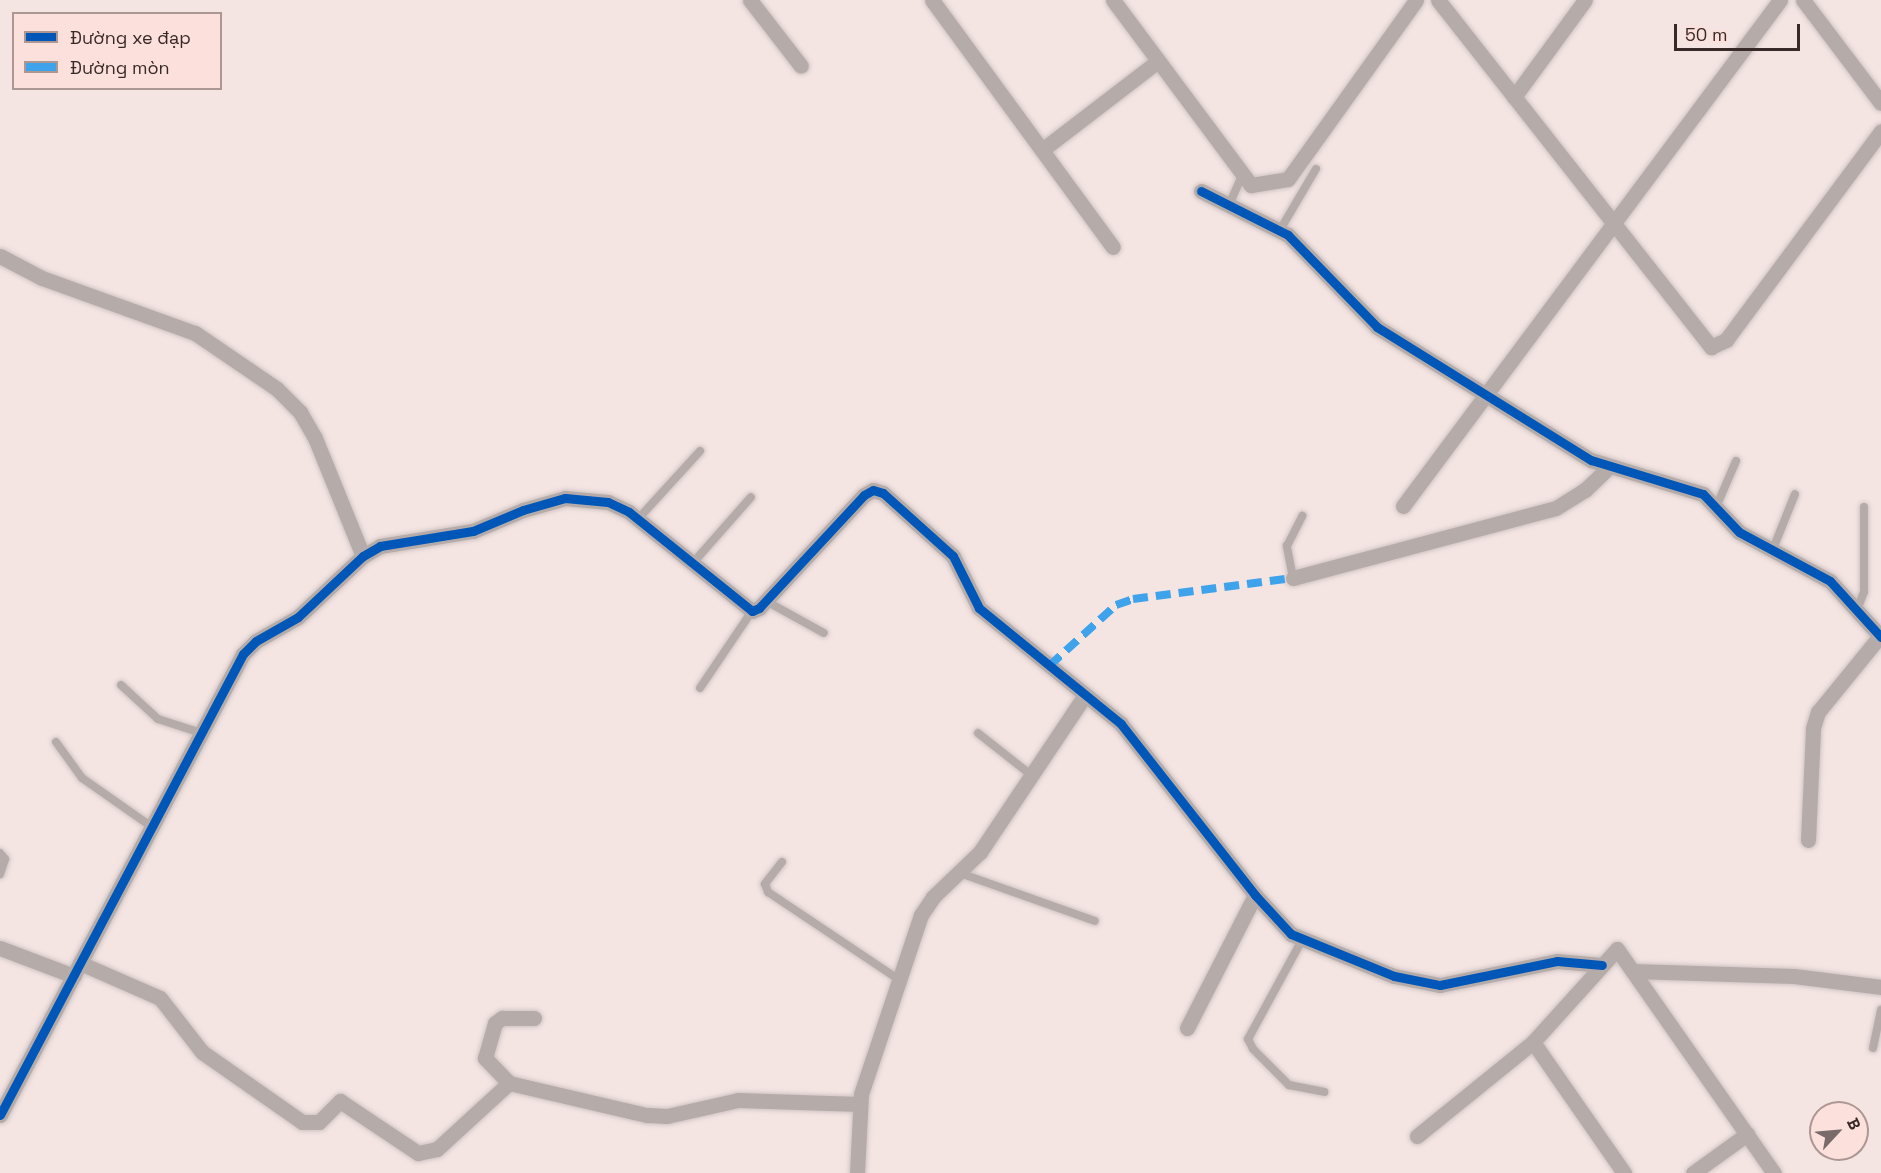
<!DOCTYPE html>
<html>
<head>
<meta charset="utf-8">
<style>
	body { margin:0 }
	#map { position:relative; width:1881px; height:1173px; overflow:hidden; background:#f4e5e3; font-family:"Space Grotesk",sans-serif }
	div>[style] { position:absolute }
	.roads { filter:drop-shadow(0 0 2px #d0c4c3) drop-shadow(0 0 2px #d0c4c3) }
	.lane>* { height:8px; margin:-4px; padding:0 4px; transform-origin:4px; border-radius:4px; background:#b5acaa }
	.street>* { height:15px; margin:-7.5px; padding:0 7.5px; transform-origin:7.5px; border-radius:7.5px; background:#b5acaa }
	.quiet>* { height:8px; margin-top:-4px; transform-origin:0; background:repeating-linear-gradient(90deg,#3fa3eb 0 15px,transparent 0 23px) }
	.cycleway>* { height:9px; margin:-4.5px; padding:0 4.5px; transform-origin:4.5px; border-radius:4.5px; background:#0057b8 }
	span { translate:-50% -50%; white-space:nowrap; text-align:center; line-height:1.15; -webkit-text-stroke:5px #fce0db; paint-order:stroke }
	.legend { position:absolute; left:12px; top:12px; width:210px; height:78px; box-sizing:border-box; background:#fce0db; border:2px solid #ad9793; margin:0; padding:8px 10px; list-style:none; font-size:18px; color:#362927 }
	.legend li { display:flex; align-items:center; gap:12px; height:30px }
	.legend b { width:30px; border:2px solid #ad9793 }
	.north { position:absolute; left:1809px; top:1101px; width:60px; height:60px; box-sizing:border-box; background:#fce0db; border:2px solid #ad9793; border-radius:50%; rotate:64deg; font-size:16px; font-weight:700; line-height:24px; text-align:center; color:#362927 }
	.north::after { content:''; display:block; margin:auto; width:21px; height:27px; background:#786b69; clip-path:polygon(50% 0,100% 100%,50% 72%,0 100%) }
	.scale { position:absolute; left:1674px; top:24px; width:126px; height:27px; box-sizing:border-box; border:3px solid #362927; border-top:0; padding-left:8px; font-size:18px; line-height:21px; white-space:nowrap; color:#362927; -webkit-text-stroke:4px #fce0db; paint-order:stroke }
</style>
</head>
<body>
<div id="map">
	<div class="roads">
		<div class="lane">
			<i style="left:1229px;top:205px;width:34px;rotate:-66deg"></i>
			<i style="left:1280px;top:230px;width:71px;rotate:-59.5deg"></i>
			<i style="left:1717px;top:505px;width:48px;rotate:-66.6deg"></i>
			<i style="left:638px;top:519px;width:92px;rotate:-47.6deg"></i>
			<i style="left:1773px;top:549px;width:59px;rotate:-68.2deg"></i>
			<i style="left:692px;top:564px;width:89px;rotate:-48.6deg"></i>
			<i style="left:1293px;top:578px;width:33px;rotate:-101deg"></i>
			<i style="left:1287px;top:546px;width:34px;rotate:-63deg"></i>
			<i style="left:766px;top:601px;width:66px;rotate:28.9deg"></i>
			<i style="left:1857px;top:610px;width:19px;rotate:-69deg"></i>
			<i style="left:1864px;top:592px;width:85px;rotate:-90deg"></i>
			<i style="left:121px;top:685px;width:50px;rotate:42.6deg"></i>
			<i style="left:158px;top:719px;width:45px;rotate:18deg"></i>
			<i style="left:700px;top:688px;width:93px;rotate:-56deg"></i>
			<i style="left:978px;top:733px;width:68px;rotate:38.4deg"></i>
			<i style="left:56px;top:742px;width:44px;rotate:54.2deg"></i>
			<i style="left:82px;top:778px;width:85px;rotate:35deg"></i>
			<i style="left:0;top:853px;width:8px;rotate:50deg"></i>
			<i style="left:5px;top:859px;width:16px;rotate:108deg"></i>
			<i style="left:782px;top:862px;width:28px;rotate:128deg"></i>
			<i style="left:765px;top:884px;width:9px;rotate:69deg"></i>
			<i style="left:768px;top:892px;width:156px;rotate:33.8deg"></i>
			<i style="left:960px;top:873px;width:143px;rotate:19.6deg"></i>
			<i style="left:1302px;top:940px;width:113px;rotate:118.6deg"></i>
			<i style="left:1248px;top:1039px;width:11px;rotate:63deg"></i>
			<i style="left:1253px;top:1049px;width:51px;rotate:45deg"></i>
			<i style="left:1289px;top:1085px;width:36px;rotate:11deg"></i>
			<i style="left:1873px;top:1048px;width:39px;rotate:-78deg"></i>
		</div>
		<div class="street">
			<i style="left:750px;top:0;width:83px;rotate:52.3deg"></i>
			<i style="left:932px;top:0;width:306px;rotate:53.8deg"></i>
			<i style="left:1113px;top:0;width:231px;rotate:53.3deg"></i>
			<i style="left:1251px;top:185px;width:37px;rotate:-9deg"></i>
			<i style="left:1288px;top:179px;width:220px;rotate:-54.4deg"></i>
			<i style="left:1438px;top:0;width:442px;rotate:51.8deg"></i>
			<i style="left:1711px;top:347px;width:17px;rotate:-25deg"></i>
			<i style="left:1726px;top:340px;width:260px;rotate:-53.4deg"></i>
			<i style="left:1803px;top:0;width:129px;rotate:52.9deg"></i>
			<i style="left:1514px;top:97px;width:120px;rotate:-53.8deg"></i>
			<i style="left:1042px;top:150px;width:146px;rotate:-37.5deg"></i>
			<i style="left:1201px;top:191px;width:97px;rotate:26.8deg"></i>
			<i style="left:1288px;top:235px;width:128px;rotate:45.9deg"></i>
			<i style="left:1377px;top:327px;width:252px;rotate:31.9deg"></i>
			<i style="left:1591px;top:460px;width:117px;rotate:16.9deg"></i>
			<i style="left:1703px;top:494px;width:52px;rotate:46.5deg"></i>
			<i style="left:1739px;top:532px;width:103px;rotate:28.3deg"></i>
			<i style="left:1830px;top:581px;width:76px;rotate:47.7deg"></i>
			<i style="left:0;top:256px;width:47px;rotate:27.6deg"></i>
			<i style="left:42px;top:278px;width:163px;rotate:19.8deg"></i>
			<i style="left:195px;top:333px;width:99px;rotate:34.3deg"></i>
			<i style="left:277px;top:389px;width:33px;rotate:45deg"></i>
			<i style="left:300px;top:412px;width:30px;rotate:60deg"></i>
			<i style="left:315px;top:438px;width:127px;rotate:67.9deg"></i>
			<i style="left:1403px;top:506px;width:631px;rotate:-53.31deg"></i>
			<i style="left:1293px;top:578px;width:272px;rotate:-14.9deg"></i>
			<i style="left:1556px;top:508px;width:34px;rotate:-32deg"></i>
			<i style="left:1585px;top:490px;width:32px;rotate:-44deg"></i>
			<i style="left:1808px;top:840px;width:112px;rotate:-87.4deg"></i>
			<i style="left:1813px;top:728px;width:17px;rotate:-73deg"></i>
			<i style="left:1818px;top:712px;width:98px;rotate:-50.8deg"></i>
			<i style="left:0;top:948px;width:79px;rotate:20.7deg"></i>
			<i style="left:80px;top:963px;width:87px;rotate:23.6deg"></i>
			<i style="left:160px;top:998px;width:68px;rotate:52.1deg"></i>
			<i style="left:202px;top:1052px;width:122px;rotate:35deg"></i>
			<i style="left:302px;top:1122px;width:17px"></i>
			<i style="left:319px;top:1122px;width:30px;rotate:-45deg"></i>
			<i style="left:340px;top:1101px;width:94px;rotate:33.7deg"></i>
			<i style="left:418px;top:1153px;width:19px;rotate:-12deg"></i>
			<i style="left:437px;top:1149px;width:98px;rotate:-42.5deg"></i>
			<i style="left:509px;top:1083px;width:35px;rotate:-134deg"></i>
			<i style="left:485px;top:1058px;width:36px;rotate:-74deg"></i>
			<i style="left:495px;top:1023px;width:9px;rotate:-36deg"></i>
			<i style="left:502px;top:1018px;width:32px"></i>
			<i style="left:1633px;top:971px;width:161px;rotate:1.8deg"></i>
			<i style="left:1794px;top:976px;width:88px;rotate:7.2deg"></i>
			<i style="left:1187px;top:1028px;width:149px;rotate:-62.9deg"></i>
			<i style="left:1533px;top:1042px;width:160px;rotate:55.2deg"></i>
			<i style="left:509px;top:1083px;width:142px;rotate:13.1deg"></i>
			<i style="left:647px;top:1115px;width:20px;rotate:3deg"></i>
			<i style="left:667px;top:1116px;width:73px;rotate:-12.7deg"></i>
			<i style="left:738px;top:1100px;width:122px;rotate:1.9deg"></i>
			<i style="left:0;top:1115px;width:521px;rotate:-62.21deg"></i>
			<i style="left:243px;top:654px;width:18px;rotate:-45deg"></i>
			<i style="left:256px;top:641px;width:48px;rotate:-29.7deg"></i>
			<i style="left:298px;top:617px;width:89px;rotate:-43.2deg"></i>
			<i style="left:363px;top:556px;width:20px;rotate:-30deg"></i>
			<i style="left:380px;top:546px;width:94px;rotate:-9.2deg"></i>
			<i style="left:473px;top:531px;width:54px;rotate:-22.8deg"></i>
			<i style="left:523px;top:510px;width:44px;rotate:-15.9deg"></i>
			<i style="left:565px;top:498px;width:43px;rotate:5.3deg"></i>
			<i style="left:608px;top:502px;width:23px;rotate:25deg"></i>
			<i style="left:629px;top:512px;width:158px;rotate:38.8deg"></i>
			<i style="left:752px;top:611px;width:8px;rotate:-23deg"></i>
			<i style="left:759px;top:608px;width:154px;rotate:-47.1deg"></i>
			<i style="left:864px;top:495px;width:10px;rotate:-29deg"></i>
			<i style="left:873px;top:490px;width:10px;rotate:17deg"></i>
			<i style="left:883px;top:493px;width:94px;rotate:42deg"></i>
			<i style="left:953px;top:556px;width:58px;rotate:63.4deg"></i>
			<i style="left:979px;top:608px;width:183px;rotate:39.2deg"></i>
			<i style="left:1121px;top:724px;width:217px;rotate:51.9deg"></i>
			<i style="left:1255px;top:895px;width:53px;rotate:47.3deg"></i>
			<i style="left:1291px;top:934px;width:111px;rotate:22.2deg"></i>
			<i style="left:1394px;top:976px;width:47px;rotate:11.1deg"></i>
			<i style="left:1440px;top:985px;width:119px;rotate:-11.6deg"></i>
			<i style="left:1557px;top:961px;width:45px;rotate:5.1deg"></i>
			<i style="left:1417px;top:1136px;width:149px;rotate:-39deg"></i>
			<i style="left:1533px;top:1042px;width:125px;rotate:-47.9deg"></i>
			<i style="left:1617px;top:949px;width:274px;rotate:55deg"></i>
			<i style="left:857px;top:1173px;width:79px;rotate:-87.1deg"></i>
			<i style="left:861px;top:1094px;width:189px;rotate:-71.5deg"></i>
			<i style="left:921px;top:915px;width:22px;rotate:-56deg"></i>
			<i style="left:933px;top:897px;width:65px;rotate:-43.8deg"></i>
			<i style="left:980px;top:852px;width:189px;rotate:-56.2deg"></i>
			<i style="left:1693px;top:1173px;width:67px;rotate:-35.8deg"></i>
		</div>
	</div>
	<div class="quiet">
		<i style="left:1049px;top:666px;width:91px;rotate:-42.3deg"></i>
		<i style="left:1116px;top:605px;width:18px;rotate:-19deg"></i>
		<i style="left:1133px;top:599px;width:161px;rotate:-7.5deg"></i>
	</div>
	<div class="cycleway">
		<i style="left:1201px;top:191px;width:97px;rotate:26.8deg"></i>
		<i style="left:1288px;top:235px;width:128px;rotate:45.9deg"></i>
		<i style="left:1377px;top:327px;width:252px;rotate:31.9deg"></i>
		<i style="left:1591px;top:460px;width:117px;rotate:16.9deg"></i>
		<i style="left:1703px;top:494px;width:52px;rotate:46.5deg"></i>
		<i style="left:1739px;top:532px;width:103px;rotate:28.3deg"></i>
		<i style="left:1830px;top:581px;width:76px;rotate:47.7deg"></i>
		<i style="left:0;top:1115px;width:521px;rotate:-62.21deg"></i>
		<i style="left:243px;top:654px;width:18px;rotate:-45deg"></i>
		<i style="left:256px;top:641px;width:48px;rotate:-29.7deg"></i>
		<i style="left:298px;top:617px;width:89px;rotate:-43.2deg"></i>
		<i style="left:363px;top:556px;width:20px;rotate:-30deg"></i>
		<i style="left:380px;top:546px;width:94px;rotate:-9.2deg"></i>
		<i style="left:473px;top:531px;width:54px;rotate:-22.8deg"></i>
		<i style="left:523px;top:510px;width:44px;rotate:-15.9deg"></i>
		<i style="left:565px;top:498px;width:43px;rotate:5.3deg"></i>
		<i style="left:608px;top:502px;width:23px;rotate:25deg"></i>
		<i style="left:629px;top:512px;width:158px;rotate:38.8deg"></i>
		<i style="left:752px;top:611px;width:8px;rotate:-23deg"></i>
		<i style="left:759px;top:608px;width:154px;rotate:-47.1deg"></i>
		<i style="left:864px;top:495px;width:10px;rotate:-29deg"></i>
		<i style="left:873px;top:490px;width:10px;rotate:17deg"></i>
		<i style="left:883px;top:493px;width:94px;rotate:42deg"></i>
		<i style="left:953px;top:556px;width:58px;rotate:63.4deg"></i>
		<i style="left:979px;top:608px;width:183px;rotate:39.2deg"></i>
		<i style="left:1121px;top:724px;width:217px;rotate:51.9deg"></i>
		<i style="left:1255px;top:895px;width:53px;rotate:47.3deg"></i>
		<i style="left:1291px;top:934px;width:111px;rotate:22.2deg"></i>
		<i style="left:1394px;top:976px;width:47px;rotate:11.1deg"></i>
		<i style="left:1440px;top:985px;width:119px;rotate:-11.6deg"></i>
		<i style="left:1557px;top:961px;width:45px;rotate:5.1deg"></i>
	</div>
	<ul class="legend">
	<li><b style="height:8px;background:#0057b8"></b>Đường xe đạp</li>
	<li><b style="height:8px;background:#3fa3eb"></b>Đường mòn</li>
	</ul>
	<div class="north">B</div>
	<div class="scale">50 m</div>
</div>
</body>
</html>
